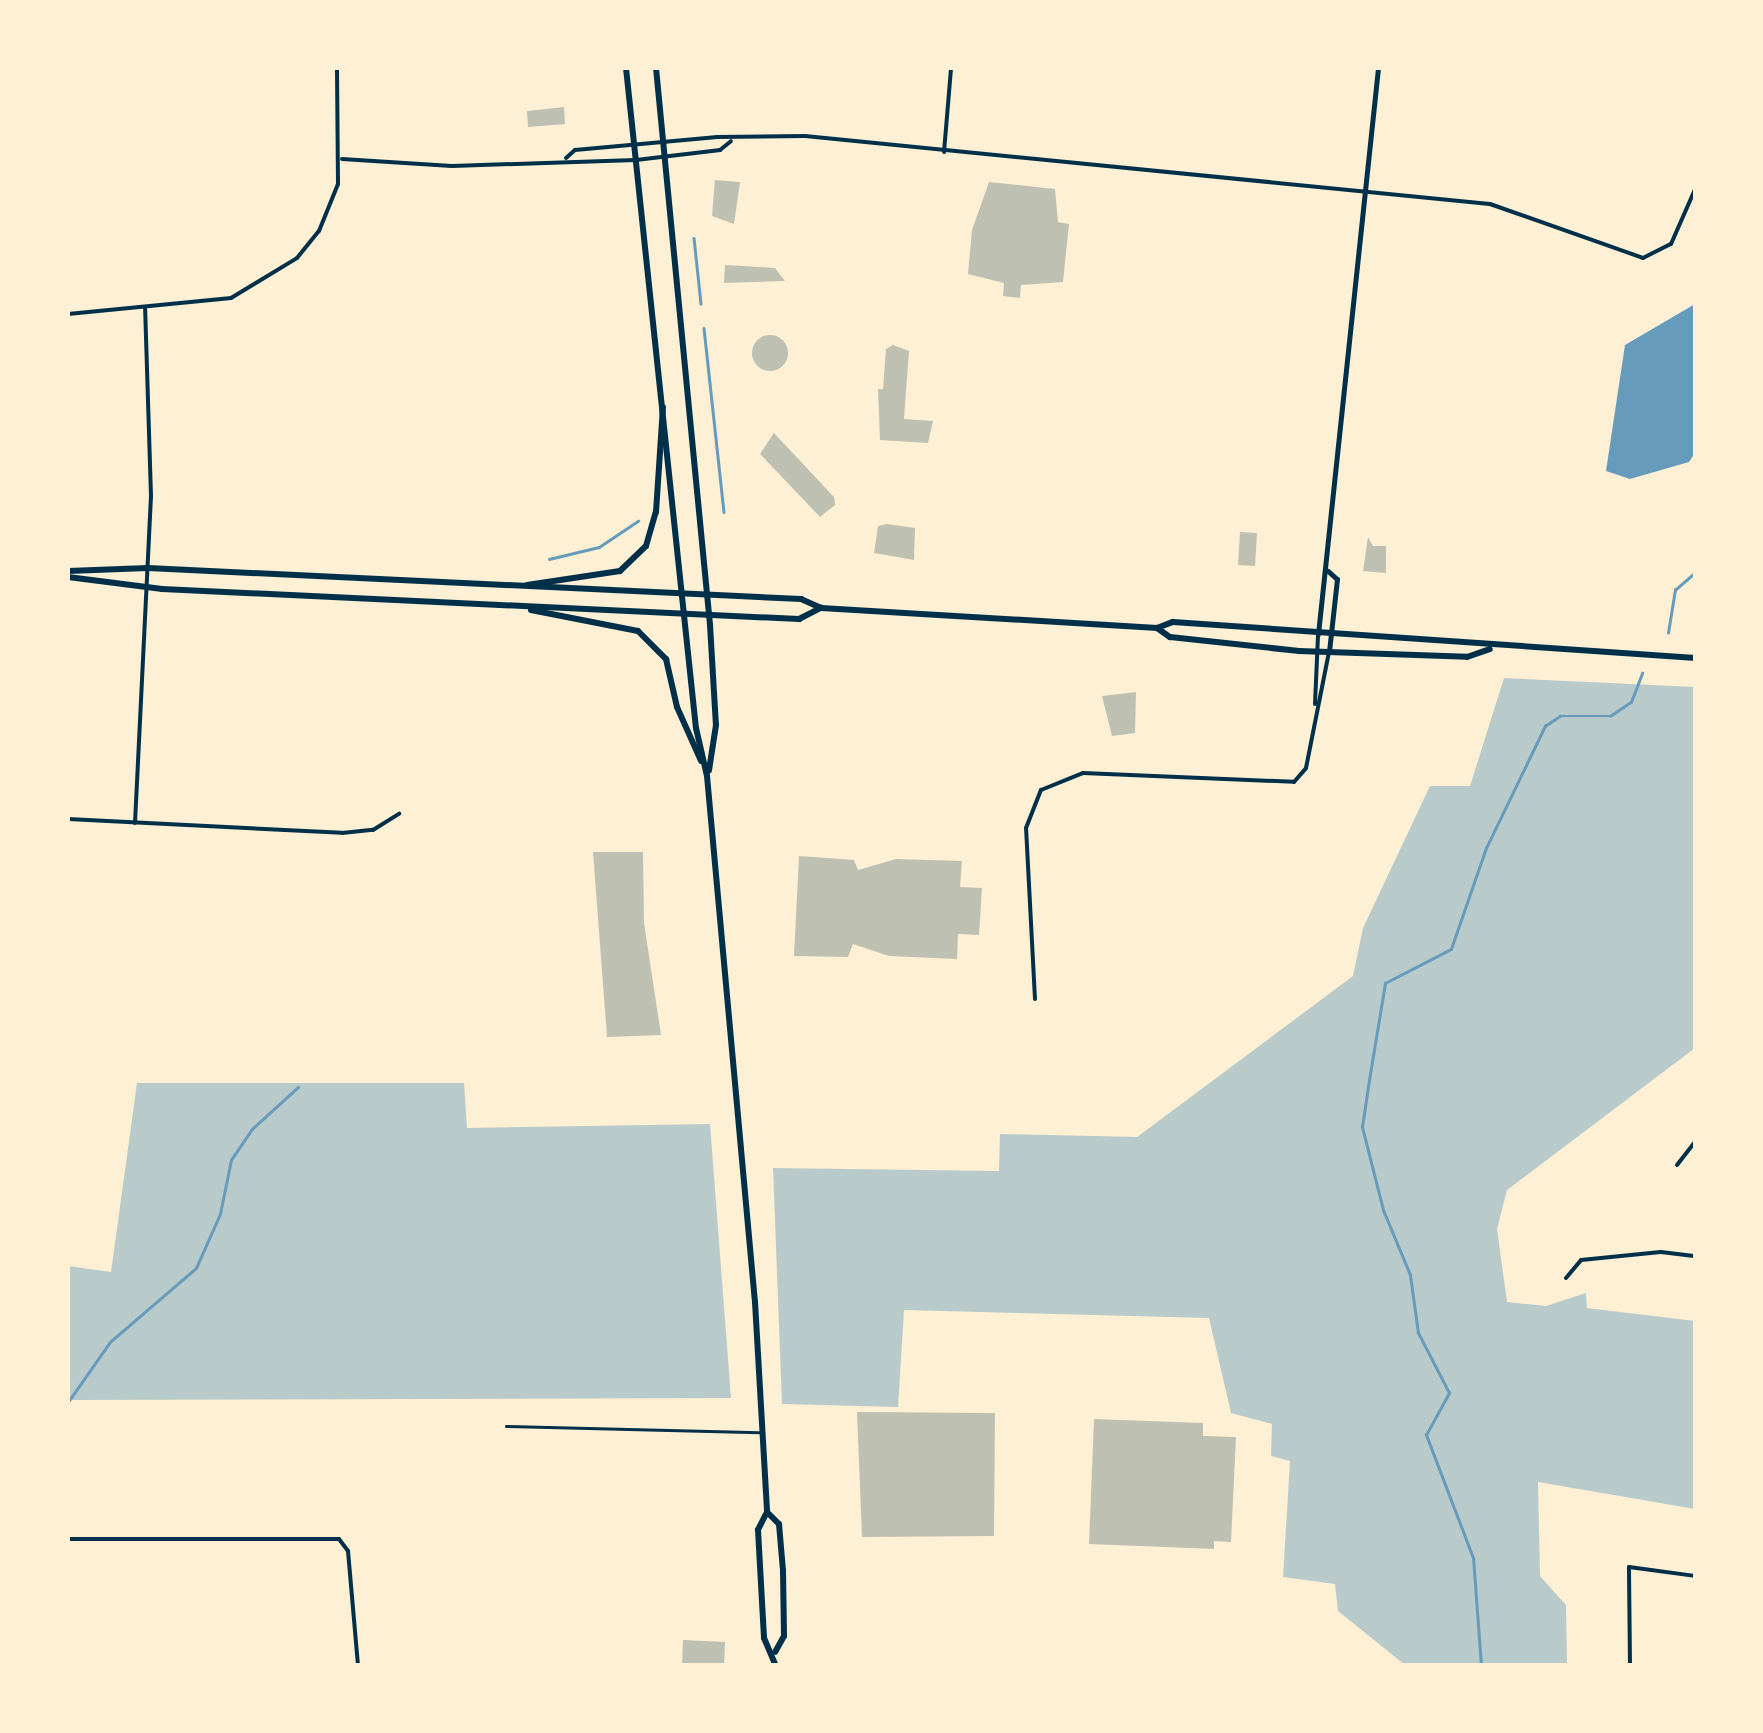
<!DOCTYPE html>
<html>
<head>
<meta charset="utf-8">
<style>
	body { margin:0 }
	#map { position:relative; width:1763px; height:1733px; overflow:hidden; background:#fdf0d5; font-family:Roboto,sans-serif }
	div>[style] { position:absolute }
	.green>* { inset:0; background:#b9caca }
	.water>* { inset:0; background:#669bbc }
	.stream>* { height:2.5px; margin:-1.25px; padding:0 1.25px; transform-origin:1.25px; border-radius:1.25px; background:#669bbc }
	.building>* { inset:0; background:#bec0b2 }
	.round { border-radius:50% }
	.service>* { height:2.5px; margin:-1.25px; padding:0 1.25px; transform-origin:1.25px; border-radius:1.25px; background:#003049 }
	.minor>* { height:4px; margin:-2px; padding:0 2px; transform-origin:2px; border-radius:2px; background:#003049 }
	.tertiary>* { height:5px; margin:-2.5px; padding:0 2.5px; transform-origin:2.5px; border-radius:2.5px; background:#003049 }
	.primary>* { height:6px; margin:-3px; padding:0 3px; transform-origin:3px; border-radius:3px; background:#003049 }
	span { translate:-50% -50%; white-space:nowrap; text-align:center; line-height:1.15; -webkit-text-stroke:8px #fdf0d5; paint-order:stroke }
	.frame { position:absolute; inset:0; border:70px solid #fdf0d5; pointer-events:none }
</style>
</head>
<body>
<div id="map">
	<div class="green">
		<i style="clip-path:polygon(1504px 678px,1695px 687px,1695px 1048px,1507px 1190px,1497px 1229px,1507px 1302px,1546px 1306px,1586px 1293px,1587px 1308px,1695px 1321px,1695px 1509px,1538px 1482px,1540px 1576px,1566px 1605px,1567px 1665px,1405px 1665px,1338px 1611px,1335px 1584px,1283px 1577px,1290px 1461px,1271px 1456px,1272px 1424px,1231px 1413px,1209px 1318px,904px 1310px,898px 1407px,782px 1404px,773px 1168px,999px 1171px,1000px 1134px,1137px 1137px,1353px 976px,1363px 928px,1430px 786px,1470px 786px)"></i>
		<i style="clip-path:polygon(137px 1083px,464px 1083px,467px 1128px,710px 1124px,731px 1398px,68px 1400px,68px 1266px,111px 1272px)"></i>
	</div>
	<div class="water">
		<i style="clip-path:polygon(1695px 304px,1695px 453px,1689px 462px,1630px 479px,1606px 471px,1625px 345px)"></i>
	</div>
	<div class="stream">
		<i style="left:694px;top:238px;width:66px;rotate:83.9deg"></i>
		<i style="left:704px;top:328px;width:185px;rotate:83.8deg"></i>
		<i style="left:549px;top:559px;width:51px;rotate:-13.5deg"></i>
		<i style="left:599px;top:547px;width:47px;rotate:-33.7deg"></i>
		<i style="left:1668px;top:633px;width:44px;rotate:-80.8deg"></i>
		<i style="left:1675px;top:590px;width:28px;rotate:-41deg"></i>
		<i style="left:68px;top:1402px;width:73px;rotate:-55deg"></i>
		<i style="left:110px;top:1342px;width:113px;rotate:-40.7deg"></i>
		<i style="left:196px;top:1268px;width:59px;rotate:-66deg"></i>
		<i style="left:220px;top:1214px;width:55px;rotate:-78.5deg"></i>
		<i style="left:231px;top:1160px;width:37px;rotate:-56deg"></i>
		<i style="left:252px;top:1129px;width:62px;rotate:-42.4deg"></i>
		<i style="left:1481px;top:1666px;width:108px;rotate:-94.2deg"></i>
		<i style="left:1473px;top:1558px;width:132px;rotate:-110.9deg"></i>
		<i style="left:1426px;top:1435px;width:48px;rotate:-61.3deg"></i>
		<i style="left:1449px;top:1393px;width:68px;rotate:-117.3deg"></i>
		<i style="left:1418px;top:1333px;width:59px;rotate:-97.9deg"></i>
		<i style="left:1410px;top:1275px;width:70px;rotate:-112.6deg"></i>
		<i style="left:1383px;top:1210px;width:86px;rotate:-104.2deg"></i>
		<i style="left:1362px;top:1127px;width:48px;rotate:-81.5deg"></i>
		<i style="left:1369px;top:1080px;width:98px;rotate:-80.6deg"></i>
		<i style="left:1385px;top:983px;width:74px;rotate:-27.3deg"></i>
		<i style="left:1451px;top:949px;width:107px;rotate:-70.9deg"></i>
		<i style="left:1486px;top:848px;width:136px;rotate:-64.2deg"></i>
		<i style="left:1545px;top:726px;width:18px;rotate:-34deg"></i>
		<i style="left:1560px;top:716px;width:50px"></i>
		<i style="left:1610px;top:716px;width:25px;rotate:-34deg"></i>
		<i style="left:1631px;top:702px;width:31px;rotate:-69deg"></i>
	</div>
	<div class="building">
		<i style="clip-path:polygon(564px 107px,565px 124px,528px 127px,527px 111px)"></i>
		<i style="clip-path:polygon(715px 180px,740px 182px,734px 224px,712px 216px)"></i>
		<i style="clip-path:polygon(989px 182px,1055px 189px,1058px 222px,1069px 224px,1063px 282px,1021px 285px,1020px 298px,1003px 296px,1004px 283px,968px 274px,972px 230px)"></i>
		<i style="clip-path:polygon(725px 265px,775px 268px,785px 281px,724px 283px)"></i>
		<i class="round" style="left:752px;top:335px;width:36px;height:36px"></i>
		<i style="clip-path:polygon(893px 345px,909px 351px,904px 419px,933px 421px,928px 443px,880px 440px,878px 389px,883px 389px,886px 349px)"></i>
		<i style="clip-path:polygon(774px 433px,834px 497px,835px 505px,820px 517px,760px 454px)"></i>
		<i style="clip-path:polygon(887px 524px,915px 528px,914px 560px,874px 553px,878px 526px)"></i>
		<i style="clip-path:polygon(1240px 532px,1257px 533px,1255px 566px,1238px 565px)"></i>
		<i style="clip-path:polygon(1368px 537px,1373px 546px,1386px 546px,1386px 573px,1363px 571px)"></i>
		<i style="clip-path:polygon(1136px 692px,1135px 733px,1112px 736px,1102px 696px)"></i>
		<i style="clip-path:polygon(593px 852px,643px 852px,644px 923px,661px 1035px,607px 1037px)"></i>
		<i style="clip-path:polygon(799px 856px,854px 860px,858px 870px,896px 859px,962px 861px,960px 887px,982px 888px,979px 935px,958px 934px,957px 959px,889px 956px,853px 944px,848px 957px,794px 956px)"></i>
		<i style="clip-path:polygon(857px 1412px,995px 1413px,994px 1536px,862px 1537px)"></i>
		<i style="clip-path:polygon(1094px 1419px,1203px 1423px,1203px 1436px,1236px 1437px,1231px 1542px,1214px 1541px,1214px 1549px,1089px 1544px)"></i>
		<i style="clip-path:polygon(683px 1640px,725px 1642px,724px 1666px,682px 1666px)"></i>
	</div>
	<div class="service">
		<i style="left:506px;top:1426px;width:253px;rotate:1.4deg"></i>
	</div>
	<div class="minor">
		<i style="left:944px;top:152px;width:84px;rotate:-85.2deg"></i>
		<i style="left:566px;top:158px;width:12px;rotate:-42deg"></i>
		<i style="left:575px;top:150px;width:143px;rotate:-5.2deg"></i>
		<i style="left:717px;top:137px;width:88px;rotate:-0.7deg"></i>
		<i style="left:805px;top:136px;width:688px;rotate:5.67deg"></i>
		<i style="left:1490px;top:204px;width:162px;rotate:19.4deg"></i>
		<i style="left:1643px;top:258px;width:31px;rotate:-27deg"></i>
		<i style="left:1671px;top:244px;width:62px;rotate:-66.3deg"></i>
		<i style="left:342px;top:159px;width:110px;rotate:3.6deg"></i>
		<i style="left:452px;top:166px;width:184px;rotate:-1.9deg"></i>
		<i style="left:636px;top:160px;width:85px;rotate:-6.8deg"></i>
		<i style="left:720px;top:150px;width:14px;rotate:-39deg"></i>
		<i style="left:68px;top:314px;width:164px;rotate:-5.6deg"></i>
		<i style="left:231px;top:298px;width:77px;rotate:-31.2deg"></i>
		<i style="left:297px;top:258px;width:35px;rotate:-51deg"></i>
		<i style="left:319px;top:231px;width:51px;rotate:-68deg"></i>
		<i style="left:338px;top:184px;width:116px;rotate:-90.5deg"></i>
		<i style="left:1315px;top:704px;width:69px;rotate:-87.5deg"></i>
		<i style="left:68px;top:819px;width:274px;rotate:2.9deg"></i>
		<i style="left:342px;top:833px;width:31px;rotate:-6deg"></i>
		<i style="left:373px;top:830px;width:31px;rotate:-32deg"></i>
		<i style="left:135px;top:823px;width:327px;rotate:-87.2deg"></i>
		<i style="left:151px;top:496px;width:188px;rotate:-91.8deg"></i>
		<i style="left:1035px;top:999px;width:171px;rotate:-93deg"></i>
		<i style="left:1026px;top:828px;width:41px;rotate:-68.5deg"></i>
		<i style="left:1041px;top:790px;width:45px;rotate:-22deg"></i>
		<i style="left:1083px;top:773px;width:211px;rotate:2.4deg"></i>
		<i style="left:1294px;top:782px;width:18px;rotate:-49deg"></i>
		<i style="left:1306px;top:768px;width:118px;rotate:-78.8deg"></i>
		<i style="left:1677px;top:1165px;width:31px;rotate:-52deg"></i>
		<i style="left:1566px;top:1278px;width:23px;rotate:-50deg"></i>
		<i style="left:1581px;top:1260px;width:80px;rotate:-5.7deg"></i>
		<i style="left:1661px;top:1252px;width:35px;rotate:7deg"></i>
		<i style="left:68px;top:1539px;width:271px"></i>
		<i style="left:339px;top:1539px;width:15px;rotate:53deg"></i>
		<i style="left:348px;top:1551px;width:115px;rotate:85deg"></i>
		<i style="left:1630px;top:1666px;width:99px;rotate:-90.6deg"></i>
		<i style="left:1629px;top:1567px;width:68px;rotate:7.7deg"></i>
	</div>
	<div class="tertiary">
		<i style="left:1328px;top:571px;width:12px;rotate:42deg"></i>
		<i style="left:1337px;top:579px;width:73px;rotate:96.3deg"></i>
		<i style="left:1318px;top:634px;width:569px;rotate:-83.95deg"></i>
	</div>
	<div class="primary">
		<i style="left:626px;top:68px;width:664px;rotate:83.95deg"></i>
		<i style="left:696px;top:728px;width:49px;rotate:77.1deg"></i>
		<i style="left:707px;top:776px;width:528px;rotate:84.79deg"></i>
		<i style="left:755px;top:1302px;width:210px;rotate:86.7deg"></i>
		<i style="left:767px;top:1512px;width:20px;rotate:117deg"></i>
		<i style="left:758px;top:1530px;width:108px;rotate:86.8deg"></i>
		<i style="left:764px;top:1638px;width:30px;rotate:67deg"></i>
		<i style="left:656px;top:68px;width:560px;rotate:84.46deg"></i>
		<i style="left:710px;top:625px;width:100px;rotate:86.6deg"></i>
		<i style="left:716px;top:725px;width:46px;rotate:98.8deg"></i>
		<i style="left:68px;top:571px;width:80px;rotate:-2.1deg"></i>
		<i style="left:148px;top:568px;width:654px;rotate:2.72deg"></i>
		<i style="left:801px;top:599px;width:22px;rotate:24deg"></i>
		<i style="left:821px;top:608px;width:337px;rotate:3.4deg"></i>
		<i style="left:1157px;top:628px;width:17px;rotate:-21deg"></i>
		<i style="left:1173px;top:622px;width:524px;rotate:3.94deg"></i>
		<i style="left:68px;top:577px;width:95px;rotate:7.3deg"></i>
		<i style="left:162px;top:589px;width:638px;rotate:2.7deg"></i>
		<i style="left:799px;top:619px;width:25px;rotate:-27deg"></i>
		<i style="left:527px;top:585px;width:94px;rotate:-8.6deg"></i>
		<i style="left:620px;top:571px;width:36px;rotate:-44deg"></i>
		<i style="left:646px;top:546px;width:35px;rotate:-74deg"></i>
		<i style="left:656px;top:512px;width:105px;rotate:-86.2deg"></i>
		<i style="left:531px;top:610px;width:109px;rotate:11.1deg"></i>
		<i style="left:638px;top:631px;width:40px;rotate:45deg"></i>
		<i style="left:666px;top:659px;width:49px;rotate:77.1deg"></i>
		<i style="left:677px;top:707px;width:59px;rotate:66deg"></i>
		<i style="left:1157px;top:628px;width:16px;rotate:35deg"></i>
		<i style="left:1170px;top:637px;width:130px;rotate:6.2deg"></i>
		<i style="left:1299px;top:651px;width:168px;rotate:2deg"></i>
		<i style="left:1467px;top:657px;width:24px;rotate:-19deg"></i>
		<i style="left:767px;top:1512px;width:17px;rotate:45deg"></i>
		<i style="left:779px;top:1524px;width:47px;rotate:85.1deg"></i>
		<i style="left:783px;top:1571px;width:65px;rotate:89.1deg"></i>
		<i style="left:784px;top:1636px;width:18px;rotate:119deg"></i>
	</div>
	<div class="frame"></div>
</div>
</body>
</html>
